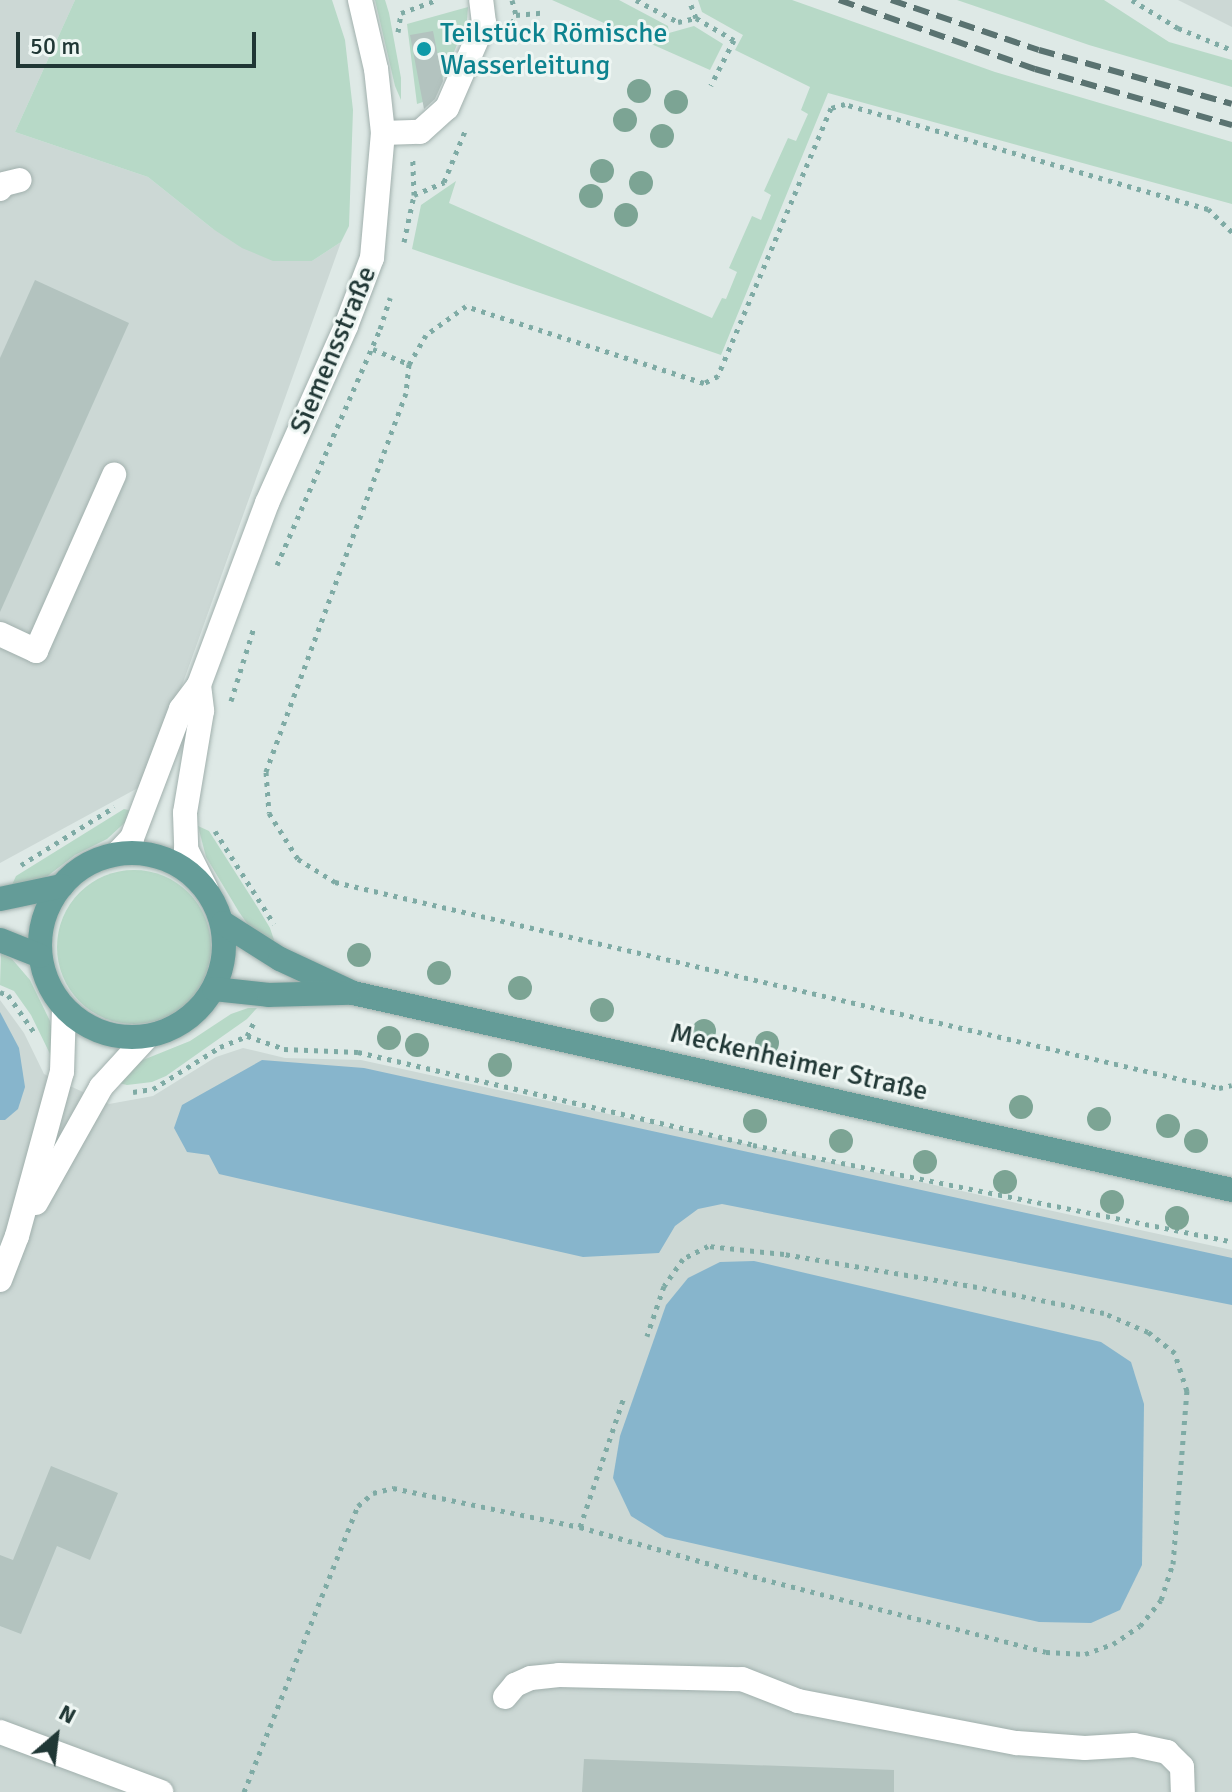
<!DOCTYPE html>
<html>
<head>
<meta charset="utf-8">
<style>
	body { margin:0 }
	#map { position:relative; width:1232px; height:1792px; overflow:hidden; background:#dee9e6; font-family:Signika,sans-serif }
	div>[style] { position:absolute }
	.built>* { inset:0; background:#ccd8d5 }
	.green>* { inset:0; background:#b7d9c7 }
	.round { border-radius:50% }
	.water>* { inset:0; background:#87b5cc }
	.building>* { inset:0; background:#b3c3bf }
	.path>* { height:5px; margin-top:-2.5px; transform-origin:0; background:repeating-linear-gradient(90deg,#7faba5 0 4px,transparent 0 10px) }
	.roads { filter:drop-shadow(0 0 2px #a1b0ad) drop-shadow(0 0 2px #a1b0ad) }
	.minor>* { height:24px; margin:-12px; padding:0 12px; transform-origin:12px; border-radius:12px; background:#fff }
	.major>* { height:24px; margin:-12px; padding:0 12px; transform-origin:12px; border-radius:12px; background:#649c98 }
	.major>.ring { margin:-12px; padding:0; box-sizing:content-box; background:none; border:24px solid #649c98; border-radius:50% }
	.rail>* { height:6px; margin-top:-3px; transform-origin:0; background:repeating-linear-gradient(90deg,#5a7371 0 16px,transparent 0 24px) }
	.trees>* { width:24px; height:24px; margin:-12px; border-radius:50%; background:#7ca494 }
	.dots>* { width:22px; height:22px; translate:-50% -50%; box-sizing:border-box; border:4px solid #eef6f3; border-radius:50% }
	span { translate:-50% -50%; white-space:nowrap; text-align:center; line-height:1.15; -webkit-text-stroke:6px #eef6f3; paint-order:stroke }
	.culture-label { font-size:28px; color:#0d838f }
	.left { translate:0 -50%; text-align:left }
	.street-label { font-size:28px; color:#203735 }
	.north { position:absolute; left:16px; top:1696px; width:80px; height:80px; -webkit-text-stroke:6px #eef6f3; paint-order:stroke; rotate:28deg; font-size:22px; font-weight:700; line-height:32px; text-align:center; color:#203735 }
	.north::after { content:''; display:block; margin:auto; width:28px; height:36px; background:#203735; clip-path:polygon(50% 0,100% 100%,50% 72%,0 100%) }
	.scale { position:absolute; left:16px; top:32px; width:240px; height:36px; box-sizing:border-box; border:4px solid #203735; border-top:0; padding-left:10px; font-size:24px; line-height:28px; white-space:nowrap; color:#203735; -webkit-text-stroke:6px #eef6f3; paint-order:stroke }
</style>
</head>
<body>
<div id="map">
	<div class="built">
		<i style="clip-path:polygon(0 0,75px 0,15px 132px,148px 177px,213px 229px,312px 261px,341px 242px,147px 783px,0 863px)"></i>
		<i style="clip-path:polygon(1178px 0,1232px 0,1232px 27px)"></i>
		<i style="clip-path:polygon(0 1000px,24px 1033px,44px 1074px,109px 1104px,153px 1096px,216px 1057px,243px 1048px,285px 1058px,361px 1060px,1232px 1250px,1232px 1792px,0 1792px)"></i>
	</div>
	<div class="green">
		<i style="clip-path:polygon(75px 0,332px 0,345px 40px,353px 110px,349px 226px,341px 242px,312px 261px,273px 261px,242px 248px,213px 229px,148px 177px,15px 132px)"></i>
		<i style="clip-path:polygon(375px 0,385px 0,389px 13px,401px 78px,401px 100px,395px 86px)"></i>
		<i style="clip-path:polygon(552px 0,619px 0,668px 26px,669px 33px,694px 26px,723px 44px,710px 70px)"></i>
		<i style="clip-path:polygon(698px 0,792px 0,995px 72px,1232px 142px,1232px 204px,828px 93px,721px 355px,412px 249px,421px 205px,456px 181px,449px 203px,712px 318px,722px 298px,726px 299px,737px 272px,729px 268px,752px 216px,761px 220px,771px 195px,764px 191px,788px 138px,796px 141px,808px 114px,801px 110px,810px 87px,735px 50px,743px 35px,702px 12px)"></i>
		<i style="clip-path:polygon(957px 0,1104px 0,1169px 42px,1232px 60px,1232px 87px,1089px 45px)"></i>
		<i style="clip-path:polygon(468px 7px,467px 21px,437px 92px,429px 100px,417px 104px,407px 24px)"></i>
		<i style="clip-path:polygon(124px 809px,133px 811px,132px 816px,107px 839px,75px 855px,45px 878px,11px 887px,16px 876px)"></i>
		<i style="clip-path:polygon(198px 826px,209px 831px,258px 908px,270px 928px,274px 940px,271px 944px,251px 929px,239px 912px,206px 857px)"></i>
		<i class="round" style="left:57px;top:870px;width:154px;height:154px"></i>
		<i style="clip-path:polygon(1px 953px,12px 959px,30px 980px,50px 1021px,54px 1044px,51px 1056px,31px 1015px,14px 991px,0 985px)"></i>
		<i style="clip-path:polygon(248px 1008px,257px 1008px,247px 1019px,166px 1076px,152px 1082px,127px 1085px,114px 1082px,138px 1062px,190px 1041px,231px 1014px)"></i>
	</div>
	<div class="water">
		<i style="clip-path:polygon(0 1012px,19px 1048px,25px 1087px,18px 1109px,5px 1120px,0 1120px)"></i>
		<i style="clip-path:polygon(262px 1060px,364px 1068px,1232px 1258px,1232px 1305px,722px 1204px,698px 1209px,675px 1226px,659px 1253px,583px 1257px,219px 1174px,209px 1155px,187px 1152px,174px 1128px,182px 1105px)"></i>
		<i style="clip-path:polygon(754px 1261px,1101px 1342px,1131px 1362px,1144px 1404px,1142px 1565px,1120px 1610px,1091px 1623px,1039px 1622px,665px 1537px,631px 1516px,613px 1478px,620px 1436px,666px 1305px,688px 1278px,720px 1262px)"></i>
	</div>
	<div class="building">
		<i style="clip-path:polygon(433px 31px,443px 81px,435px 99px,424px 109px,410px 35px)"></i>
		<i style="clip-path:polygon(35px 280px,129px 323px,0 612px,0 358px)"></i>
		<i style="clip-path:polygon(51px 1466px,118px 1493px,90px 1560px,57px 1546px,21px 1634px,0 1626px,0 1555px,13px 1560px)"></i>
		<i style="clip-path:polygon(584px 1759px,894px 1770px,894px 1792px,582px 1792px)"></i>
	</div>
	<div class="path">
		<i style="left:512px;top:0;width:16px;rotate:75deg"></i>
		<i style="left:636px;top:0;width:47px;rotate:27.6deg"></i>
		<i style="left:678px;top:22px;width:18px;rotate:-13deg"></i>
		<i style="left:696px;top:18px;width:19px;rotate:-111deg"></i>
		<i style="left:1132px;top:0;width:54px;rotate:31.3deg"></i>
		<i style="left:1178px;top:28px;width:58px;rotate:22.2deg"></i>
		<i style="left:696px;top:18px;width:44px;rotate:30.1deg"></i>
		<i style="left:734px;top:40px;width:51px;rotate:117.1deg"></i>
		<i style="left:512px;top:23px;width:9px;rotate:-63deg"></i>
		<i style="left:516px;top:15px;width:25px;rotate:-5deg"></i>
		<i style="left:398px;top:32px;width:19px;rotate:-81deg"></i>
		<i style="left:401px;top:13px;width:38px;rotate:-20deg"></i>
		<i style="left:414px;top:195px;width:33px;rotate:-23deg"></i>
		<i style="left:444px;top:182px;width:55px;rotate:-67.6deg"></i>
		<i style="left:1232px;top:232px;width:33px;rotate:-136deg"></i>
		<i style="left:1208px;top:209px;width:378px;rotate:-163.9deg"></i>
		<i style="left:845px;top:104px;width:15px;rotate:164deg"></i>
		<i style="left:831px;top:108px;width:291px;rotate:112.9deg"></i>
		<i style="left:718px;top:376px;width:16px;rotate:153deg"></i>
		<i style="left:704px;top:383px;width:250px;rotate:-162.1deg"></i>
		<i style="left:466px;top:306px;width:49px;rotate:144.1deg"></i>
		<i style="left:426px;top:335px;width:34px;rotate:120deg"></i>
		<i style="left:409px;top:364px;width:29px;rotate:96deg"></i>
		<i style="left:406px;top:393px;width:404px;rotate:110.3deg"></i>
		<i style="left:266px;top:772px;width:41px;rotate:85.8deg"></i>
		<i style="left:269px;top:813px;width:54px;rotate:57.8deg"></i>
		<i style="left:298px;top:859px;width:44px;rotate:31.9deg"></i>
		<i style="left:335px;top:882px;width:908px;rotate:13.12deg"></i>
		<i style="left:1219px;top:1088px;width:13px;rotate:-13deg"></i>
		<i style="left:404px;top:242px;width:48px;rotate:-78deg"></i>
		<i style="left:414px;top:195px;width:38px;rotate:-92deg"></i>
		<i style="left:373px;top:349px;width:39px;rotate:23deg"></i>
		<i style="left:277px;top:565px;width:257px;rotate:-66.4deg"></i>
		<i style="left:380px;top:329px;width:33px;rotate:-72deg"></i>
		<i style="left:231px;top:701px;width:77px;rotate:-72.7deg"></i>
		<i style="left:215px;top:831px;width:110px;rotate:57.6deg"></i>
		<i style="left:21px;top:865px;width:110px;rotate:-31.9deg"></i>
		<i style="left:0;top:992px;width:9px;rotate:21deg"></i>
		<i style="left:8px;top:995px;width:45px;rotate:54.9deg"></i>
		<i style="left:247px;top:1036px;width:39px;rotate:19deg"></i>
		<i style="left:284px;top:1049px;width:74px;rotate:2.3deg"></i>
		<i style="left:358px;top:1052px;width:406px;rotate:13.2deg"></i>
		<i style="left:753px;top:1145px;width:489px;rotate:11.4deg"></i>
		<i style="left:133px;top:1092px;width:20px;rotate:-9deg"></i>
		<i style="left:153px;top:1089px;width:79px;rotate:-32.1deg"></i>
		<i style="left:220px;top:1047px;width:29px;rotate:-22deg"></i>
		<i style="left:247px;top:1036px;width:18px;rotate:-63deg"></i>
		<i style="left:580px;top:1527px;width:137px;rotate:-71.3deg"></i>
		<i style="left:244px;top:1792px;width:308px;rotate:-68.3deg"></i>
		<i style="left:358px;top:1506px;width:20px;rotate:-41deg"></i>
		<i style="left:373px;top:1493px;width:21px;rotate:-14deg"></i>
		<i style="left:393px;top:1488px;width:191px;rotate:11.8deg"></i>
		<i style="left:580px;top:1527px;width:189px;rotate:15.9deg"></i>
		<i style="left:762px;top:1579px;width:293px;rotate:14.4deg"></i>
		<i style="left:1046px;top:1652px;width:39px;rotate:3deg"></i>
		<i style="left:1085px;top:1654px;width:30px;rotate:-20deg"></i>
		<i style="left:1113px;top:1644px;width:32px;rotate:-34deg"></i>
		<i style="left:1140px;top:1626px;width:33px;rotate:-51deg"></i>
		<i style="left:1161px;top:1600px;width:38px;rotate:-72deg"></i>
		<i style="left:1173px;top:1564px;width:174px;rotate:-85.4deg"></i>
		<i style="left:1187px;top:1391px;width:40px;rotate:-108deg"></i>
		<i style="left:1175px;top:1353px;width:34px;rotate:-142deg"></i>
		<i style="left:1148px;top:1332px;width:48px;rotate:-156.6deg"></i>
		<i style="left:1104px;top:1313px;width:130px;rotate:-168.4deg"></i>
		<i style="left:977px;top:1287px;width:196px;rotate:-170.3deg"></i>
		<i style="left:784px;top:1254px;width:76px;rotate:-174deg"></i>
		<i style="left:708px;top:1246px;width:28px;rotate:153deg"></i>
		<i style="left:683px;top:1259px;width:33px;rotate:125deg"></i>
		<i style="left:664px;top:1286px;width:53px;rotate:108.8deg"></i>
	</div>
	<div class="roads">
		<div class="minor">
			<i style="left:383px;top:133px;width:37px;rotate:-2deg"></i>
			<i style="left:420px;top:132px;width:36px;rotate:-42deg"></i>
			<i style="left:447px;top:108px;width:93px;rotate:-66.5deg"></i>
			<i style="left:484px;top:23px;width:23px;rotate:-97deg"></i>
			<i style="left:0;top:189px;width:6px;rotate:-51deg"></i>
			<i style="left:4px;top:184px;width:16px;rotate:-14deg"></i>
			<i style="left:0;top:634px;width:40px;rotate:25deg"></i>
			<i style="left:36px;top:651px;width:193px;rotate:-66.1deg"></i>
			<i style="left:199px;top:685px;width:26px;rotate:83deg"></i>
			<i style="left:202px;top:711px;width:103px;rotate:99.5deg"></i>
			<i style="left:185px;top:813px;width:36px;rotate:88deg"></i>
			<i style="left:186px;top:849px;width:45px;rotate:63.4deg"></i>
			<i style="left:117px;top:854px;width:22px;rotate:-47deg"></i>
			<i style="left:132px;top:838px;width:138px;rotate:-69.2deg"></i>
			<i style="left:181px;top:709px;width:30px;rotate:-53deg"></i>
			<i style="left:199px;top:685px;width:194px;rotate:-69.5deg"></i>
			<i style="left:267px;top:503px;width:194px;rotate:-65.9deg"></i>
			<i style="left:346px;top:326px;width:73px;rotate:-69.1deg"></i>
			<i style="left:372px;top:258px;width:125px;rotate:-85deg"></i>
			<i style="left:383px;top:133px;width:64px;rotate:-96.2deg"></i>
			<i style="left:376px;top:69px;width:71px;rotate:-103.1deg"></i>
			<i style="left:36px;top:1203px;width:133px;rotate:-60.7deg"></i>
			<i style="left:101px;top:1087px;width:68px;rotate:-47.4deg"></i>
			<i style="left:0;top:1280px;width:47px;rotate:-68.9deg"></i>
			<i style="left:17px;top:1236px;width:170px;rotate:-74.7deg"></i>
			<i style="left:62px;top:1072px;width:64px;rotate:-88.2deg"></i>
			<i style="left:505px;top:1697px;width:16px;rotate:-50deg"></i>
			<i style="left:515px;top:1685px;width:17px;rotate:-24deg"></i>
			<i style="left:531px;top:1678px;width:28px;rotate:-6deg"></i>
			<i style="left:559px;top:1675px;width:183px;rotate:1.3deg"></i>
			<i style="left:742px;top:1679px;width:60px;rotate:21.4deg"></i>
			<i style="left:798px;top:1701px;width:223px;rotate:10.9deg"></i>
			<i style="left:1017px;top:1743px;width:68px;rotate:4.2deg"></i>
			<i style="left:1085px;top:1748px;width:49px;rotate:-3.5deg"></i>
			<i style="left:1134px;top:1745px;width:34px;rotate:12deg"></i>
			<i style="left:1167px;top:1752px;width:21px;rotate:45deg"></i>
			<i style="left:1182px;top:1767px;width:25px;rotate:88deg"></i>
			<i style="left:0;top:1732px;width:172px;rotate:20.4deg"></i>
		</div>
		<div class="major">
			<i class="ring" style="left:40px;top:853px;width:160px;height:160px"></i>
			<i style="left:0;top:899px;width:63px;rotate:-11.8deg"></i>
			<i style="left:223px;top:923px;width:67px;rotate:32.3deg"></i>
			<i style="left:280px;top:959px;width:81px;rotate:25deg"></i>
			<i style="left:353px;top:993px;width:901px;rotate:12.63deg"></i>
			<i style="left:0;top:940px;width:43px;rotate:21.8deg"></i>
			<i style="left:214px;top:989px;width:55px;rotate:6.2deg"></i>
			<i style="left:269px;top:995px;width:79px;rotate:-1.5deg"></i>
		</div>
	</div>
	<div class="rail">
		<i style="left:839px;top:0;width:208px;rotate:19.4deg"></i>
		<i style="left:1035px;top:69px;width:205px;rotate:15.9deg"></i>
		<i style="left:891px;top:0;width:156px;rotate:18.7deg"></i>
		<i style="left:1039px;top:50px;width:200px;rotate:15.6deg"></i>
	</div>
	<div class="trees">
		<i style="left:639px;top:91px"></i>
		<i style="left:676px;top:102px"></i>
		<i style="left:625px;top:120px"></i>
		<i style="left:662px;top:136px"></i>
		<i style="left:602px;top:171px"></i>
		<i style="left:641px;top:183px"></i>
		<i style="left:591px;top:196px"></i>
		<i style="left:626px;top:215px"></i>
		<i style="left:359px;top:955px"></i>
		<i style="left:439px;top:973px"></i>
		<i style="left:520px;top:988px"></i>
		<i style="left:602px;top:1010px"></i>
		<i style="left:704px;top:1031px"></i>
		<i style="left:389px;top:1038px"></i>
		<i style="left:767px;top:1043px"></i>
		<i style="left:417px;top:1045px"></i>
		<i style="left:500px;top:1065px"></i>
		<i style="left:1021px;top:1107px"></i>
		<i style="left:1099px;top:1119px"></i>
		<i style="left:755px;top:1121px"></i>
		<i style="left:1168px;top:1126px"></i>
		<i style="left:841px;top:1141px"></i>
		<i style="left:1196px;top:1141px"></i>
		<i style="left:925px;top:1162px"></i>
		<i style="left:1005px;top:1182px"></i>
		<i style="left:1112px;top:1202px"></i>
		<i style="left:1177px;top:1218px"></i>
	</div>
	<div class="dots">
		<i style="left:424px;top:49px;background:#0f9aa8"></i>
	</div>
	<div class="culture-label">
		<span class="left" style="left:440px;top:49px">Teilstück Römische<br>Wasserleitung</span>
	</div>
	<div class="street-label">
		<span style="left:333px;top:350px;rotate:-67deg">Siemensstraße</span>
		<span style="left:799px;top:1062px;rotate:13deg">Meckenheimer Straße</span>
	</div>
	<div class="north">N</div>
	<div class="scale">50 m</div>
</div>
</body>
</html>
